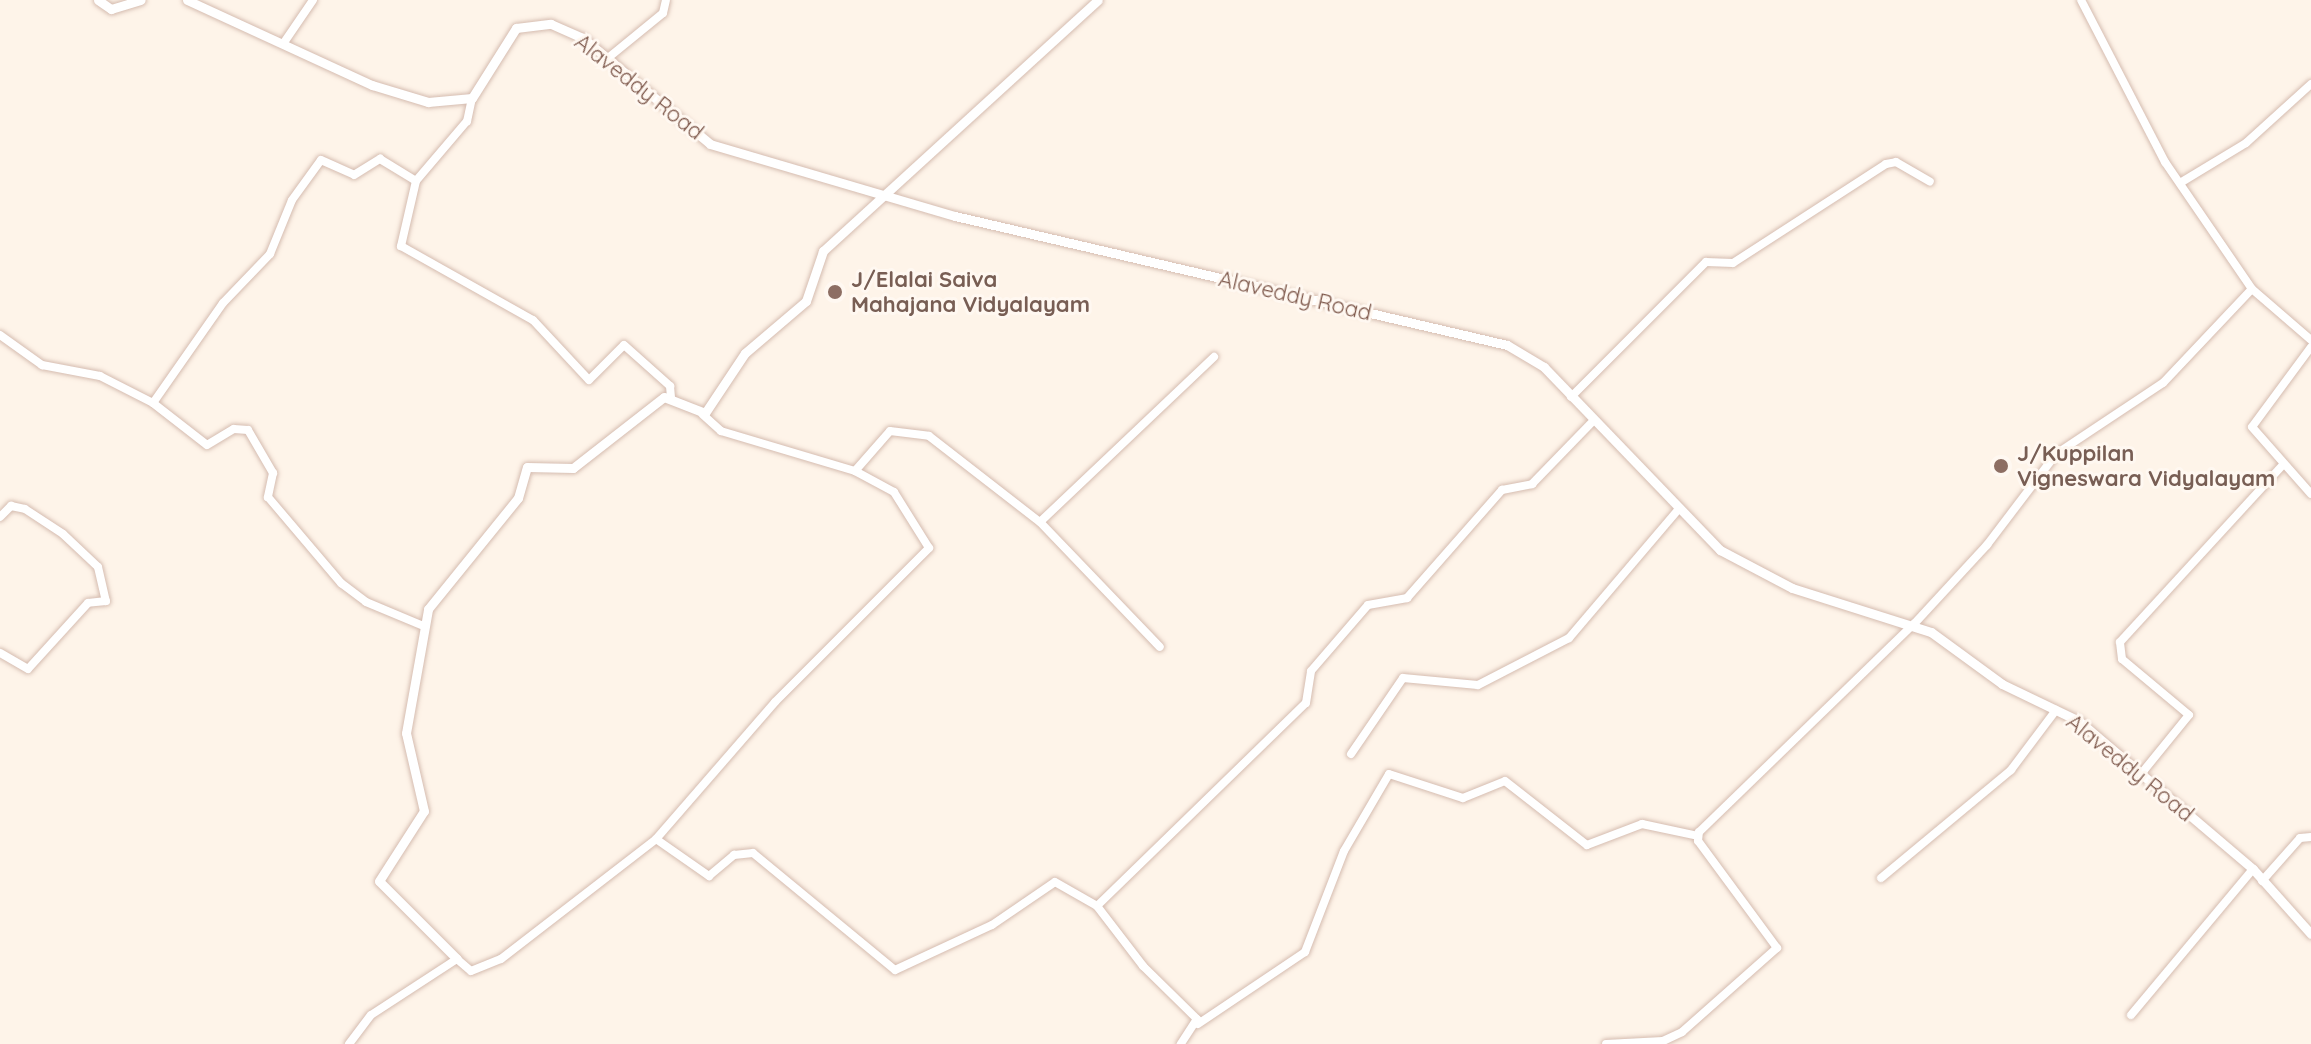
<!DOCTYPE html>
<html>
<head>
<meta charset="utf-8">
<style>
	body { margin:0 }
	#map { position:relative; width:2311px; height:1044px; overflow:hidden; background:#fef4e9; font-family:Quicksand,sans-serif }
	div>[style] { position:absolute }
	.roads { filter:drop-shadow(0 0 2px #d5bcb0) drop-shadow(0 0 2px #d5bcb0) }
	.minor>* { height:8px; margin:-4px; padding:0 4px; transform-origin:4px; border-radius:4px; background:#fff }
	.tertiary>* { height:9px; margin:-4.5px; padding:0 4.5px; transform-origin:4.5px; border-radius:4.5px; background:#fff }
	.dots>* { width:22px; height:22px; translate:-50% -50%; box-sizing:border-box; border:4px solid #fff8f1; border-radius:50% }
	span { translate:-50% -50%; white-space:nowrap; text-align:center; line-height:1.15; -webkit-text-stroke:6px #fff8f1; paint-order:stroke }
	.street-label { font-size:22px; color:#7c5649 }
	.education-label { font-size:22px; color:#785e54; font-weight:700 }
	.left { translate:0 -50%; text-align:left }
</style>
</head>
<body>
<div id="map">
	<div class="roads">
		<div class="minor">
			<i style="left:283px;top:44px;width:53px;rotate:-55.7deg"></i>
			<i style="left:608px;top:58px;width:71px;rotate:-39.3deg"></i>
			<i style="left:663px;top:13px;width:13px;rotate:-77deg"></i>
			<i style="left:472px;top:98px;width:24px;rotate:102deg"></i>
			<i style="left:467px;top:121px;width:79px;rotate:130.4deg"></i>
			<i style="left:416px;top:181px;width:67px;rotate:103deg"></i>
			<i style="left:401px;top:246px;width:151px;rotate:29.3deg"></i>
			<i style="left:533px;top:320px;width:82px;rotate:47deg"></i>
			<i style="left:589px;top:380px;width:49px;rotate:-45deg"></i>
			<i style="left:624px;top:345px;width:62px;rotate:41.7deg"></i>
			<i style="left:670px;top:386px;width:12px;rotate:85deg"></i>
			<i style="left:2180px;top:183px;width:77px;rotate:-31.2deg"></i>
			<i style="left:2246px;top:143px;width:88px;rotate:-42.2deg"></i>
			<i style="left:2252px;top:289px;width:78px;rotate:40.8deg"></i>
			<i style="left:0;top:335px;width:52px;rotate:35.5deg"></i>
			<i style="left:42px;top:365px;width:59px;rotate:10.7deg"></i>
			<i style="left:100px;top:376px;width:59px;rotate:27deg"></i>
			<i style="left:153px;top:403px;width:68px;rotate:37.9deg"></i>
			<i style="left:207px;top:445px;width:31px;rotate:-31deg"></i>
			<i style="left:234px;top:429px;width:14px;rotate:4deg"></i>
			<i style="left:248px;top:430px;width:50px;rotate:59.8deg"></i>
			<i style="left:273px;top:473px;width:25px;rotate:102deg"></i>
			<i style="left:268px;top:497px;width:113px;rotate:49.7deg"></i>
			<i style="left:341px;top:583px;width:31px;rotate:37deg"></i>
			<i style="left:366px;top:602px;width:60px;rotate:22.7deg"></i>
			<i style="left:2311px;top:347px;width:99px;rotate:126.4deg"></i>
			<i style="left:2252px;top:427px;width:89px;rotate:48.6deg"></i>
			<i style="left:1571px;top:397px;width:191px;rotate:-45deg"></i>
			<i style="left:1706px;top:262px;width:27px;rotate:2deg"></i>
			<i style="left:1733px;top:263px;width:182px;rotate:-32.9deg"></i>
			<i style="left:1886px;top:164px;width:10px;rotate:-11deg"></i>
			<i style="left:1896px;top:162px;width:39px;rotate:30deg"></i>
			<i style="left:153px;top:403px;width:122px;rotate:-55deg"></i>
			<i style="left:223px;top:303px;width:68px;rotate:-46.2deg"></i>
			<i style="left:270px;top:254px;width:58px;rotate:-67.8deg"></i>
			<i style="left:292px;top:200px;width:49px;rotate:-54.1deg"></i>
			<i style="left:321px;top:160px;width:36px;rotate:24deg"></i>
			<i style="left:354px;top:175px;width:31px;rotate:-32deg"></i>
			<i style="left:380px;top:159px;width:42px;rotate:31.4deg"></i>
			<i style="left:855px;top:471px;width:53px;rotate:-48.8deg"></i>
			<i style="left:890px;top:431px;width:39px;rotate:7deg"></i>
			<i style="left:929px;top:436px;width:140px;rotate:37.8deg"></i>
			<i style="left:1040px;top:522px;width:173px;rotate:46.2deg"></i>
			<i style="left:0;top:517px;width:16px;rotate:-45deg"></i>
			<i style="left:11px;top:506px;width:14px;rotate:12deg"></i>
			<i style="left:25px;top:509px;width:45px;rotate:33.3deg"></i>
			<i style="left:63px;top:534px;width:48px;rotate:43.3deg"></i>
			<i style="left:98px;top:567px;width:35px;rotate:77deg"></i>
			<i style="left:106px;top:601px;width:18px;rotate:174deg"></i>
			<i style="left:88px;top:603px;width:89px;rotate:132.3deg"></i>
			<i style="left:28px;top:669px;width:32px;rotate:-150deg"></i>
			<i style="left:1040px;top:522px;width:240px;rotate:-43.5deg"></i>
			<i style="left:1351px;top:754px;width:92px;rotate:-55.6deg"></i>
			<i style="left:1403px;top:678px;width:75px;rotate:5.3deg"></i>
			<i style="left:1478px;top:685px;width:102px;rotate:-27.3deg"></i>
			<i style="left:1569px;top:638px;width:167px;rotate:-49.6deg"></i>
			<i style="left:2141px;top:774px;width:76px;rotate:-50.9deg"></i>
			<i style="left:2189px;top:715px;width:87px;rotate:-140.1deg"></i>
			<i style="left:2122px;top:659px;width:17px;rotate:-97deg"></i>
			<i style="left:2120px;top:642px;width:241px;rotate:-47.4deg"></i>
			<i style="left:656px;top:839px;width:65px;rotate:34.9deg"></i>
			<i style="left:709px;top:876px;width:33px;rotate:-40deg"></i>
			<i style="left:734px;top:855px;width:19px;rotate:-6deg"></i>
			<i style="left:753px;top:853px;width:184px;rotate:39.5deg"></i>
			<i style="left:895px;top:970px;width:107px;rotate:-24.9deg"></i>
			<i style="left:992px;top:925px;width:76px;rotate:-34.3deg"></i>
			<i style="left:1055px;top:882px;width:48px;rotate:29.7deg"></i>
			<i style="left:1097px;top:906px;width:291px;rotate:-44.2deg"></i>
			<i style="left:1306px;top:703px;width:32px;rotate:-81deg"></i>
			<i style="left:1311px;top:671px;width:87px;rotate:-49.2deg"></i>
			<i style="left:1368px;top:605px;width:40px;rotate:-10deg"></i>
			<i style="left:1407px;top:598px;width:144px;rotate:-48.7deg"></i>
			<i style="left:1502px;top:490px;width:31px;rotate:-11deg"></i>
			<i style="left:1532px;top:484px;width:88px;rotate:-45.9deg"></i>
			<i style="left:1881px;top:878px;width:169px;rotate:-39.7deg"></i>
			<i style="left:2011px;top:770px;width:75px;rotate:-53.1deg"></i>
			<i style="left:2262px;top:881px;width:57px;rotate:-48.5deg"></i>
			<i style="left:2300px;top:838px;width:11px;rotate:-5deg"></i>
			<i style="left:1097px;top:906px;width:76px;rotate:52.5deg"></i>
			<i style="left:1143px;top:966px;width:76px;rotate:44.5deg"></i>
			<i style="left:1197px;top:1019px;width:30px;rotate:123deg"></i>
			<i style="left:2131px;top:1015px;width:190px;rotate:-50.1deg"></i>
			<i style="left:1198px;top:1024px;width:129px;rotate:-33.9deg"></i>
			<i style="left:1305px;top:952px;width:108px;rotate:-68.9deg"></i>
			<i style="left:1344px;top:851px;width:89px;rotate:-59.7deg"></i>
			<i style="left:1389px;top:774px;width:78px;rotate:18deg"></i>
			<i style="left:1463px;top:798px;width:45px;rotate:-22deg"></i>
			<i style="left:1505px;top:781px;width:104px;rotate:38deg"></i>
			<i style="left:1587px;top:845px;width:59px;rotate:-20.9deg"></i>
			<i style="left:1642px;top:824px;width:57px;rotate:12.1deg"></i>
			<i style="left:349px;top:1044px;width:36px;rotate:-53deg"></i>
			<i style="left:371px;top:1015px;width:103px;rotate:-33.1deg"></i>
			<i style="left:457px;top:959px;width:18px;rotate:41deg"></i>
			<i style="left:471px;top:971px;width:32px;rotate:-22deg"></i>
			<i style="left:501px;top:959px;width:196px;rotate:-37.7deg"></i>
			<i style="left:656px;top:839px;width:181px;rotate:-49deg"></i>
			<i style="left:775px;top:702px;width:218px;rotate:-45deg"></i>
			<i style="left:929px;top:548px;width:66px;rotate:-122deg"></i>
			<i style="left:894px;top:492px;width:44px;rotate:-151.7deg"></i>
			<i style="left:855px;top:471px;width:140px;rotate:-163.4deg"></i>
			<i style="left:721px;top:431px;width:25px;rotate:-138deg"></i>
			<i style="left:1606px;top:1044px;width:57px;rotate:-3deg"></i>
			<i style="left:1663px;top:1041px;width:21px;rotate:-25deg"></i>
			<i style="left:1682px;top:1032px;width:127px;rotate:-41.5deg"></i>
			<i style="left:1777px;top:948px;width:133px;rotate:-126.4deg"></i>
			<i style="left:1698px;top:841px;width:9px;rotate:-84deg"></i>
			<i style="left:1699px;top:832px;width:299px;rotate:-44.1deg"></i>
			<i style="left:1914px;top:624px;width:108px;rotate:-47.3deg"></i>
			<i style="left:1987px;top:545px;width:114px;rotate:-52.8deg"></i>
			<i style="left:2056px;top:454px;width:128px;rotate:-33.6deg"></i>
			<i style="left:2163px;top:383px;width:129px;rotate:-46.6deg"></i>
			<i style="left:2252px;top:289px;width:154px;rotate:-124.4deg"></i>
			<i style="left:2165px;top:162px;width:182px;rotate:-117.4deg"></i>
		</div>
		<div class="tertiary">
			<i style="left:98px;top:0;width:16px;rotate:35deg"></i>
			<i style="left:111px;top:9px;width:31px;rotate:-17deg"></i>
			<i style="left:187px;top:0;width:204px;rotate:24.7deg"></i>
			<i style="left:372px;top:85px;width:59px;rotate:16.9deg"></i>
			<i style="left:428px;top:102px;width:44px;rotate:-5.2deg"></i>
			<i style="left:472px;top:98px;width:83px;rotate:-57.8deg"></i>
			<i style="left:516px;top:28px;width:35px;rotate:-7deg"></i>
			<i style="left:551px;top:24px;width:35px;rotate:24deg"></i>
			<i style="left:583px;top:38px;width:165px;rotate:39.8deg"></i>
			<i style="left:710px;top:144px;width:255px;rotate:16.4deg"></i>
			<i style="left:955px;top:216px;width:567px;rotate:13.15deg"></i>
			<i style="left:1507px;top:345px;width:43px;rotate:30.7deg"></i>
			<i style="left:1544px;top:367px;width:254px;rotate:46.1deg"></i>
			<i style="left:1720px;top:550px;width:81px;rotate:27.8deg"></i>
			<i style="left:1792px;top:588px;width:146px;rotate:17.6deg"></i>
			<i style="left:1931px;top:632px;width:88px;rotate:36.2deg"></i>
			<i style="left:2002px;top:684px;width:85px;rotate:25.7deg"></i>
			<i style="left:2079px;top:721px;width:228px;rotate:40.4deg"></i>
			<i style="left:2253px;top:869px;width:87px;rotate:48.3deg"></i>
			<i style="left:457px;top:959px;width:110px;rotate:-135deg"></i>
			<i style="left:379px;top:881px;width:83px;rotate:-57.3deg"></i>
			<i style="left:424px;top:811px;width:80px;rotate:-103deg"></i>
			<i style="left:406px;top:733px;width:126px;rotate:-79.9deg"></i>
			<i style="left:428px;top:609px;width:143px;rotate:-51deg"></i>
			<i style="left:518px;top:498px;width:32px;rotate:-74deg"></i>
			<i style="left:527px;top:467px;width:46px;rotate:1.2deg"></i>
			<i style="left:573px;top:468px;width:115px;rotate:-38deg"></i>
			<i style="left:664px;top:397px;width:44px;rotate:21.3deg"></i>
			<i style="left:705px;top:413px;width:72px;rotate:-56.3deg"></i>
			<i style="left:745px;top:353px;width:80px;rotate:-40.4deg"></i>
			<i style="left:806px;top:301px;width:53px;rotate:-71.2deg"></i>
			<i style="left:823px;top:251px;width:372px;rotate:-42.4deg"></i>
		</div>
	</div>
	<div class="dots">
		<i style="left:835px;top:292px;background:#8d6e63"></i>
		<i style="left:2001px;top:466px;background:#8d6e63"></i>
	</div>
	<div class="street-label">
		<span style="left:639px;top:87px;rotate:38deg">Alaveddy Road</span>
		<span style="left:1295px;top:296px;rotate:13deg">Alaveddy Road</span>
		<span style="left:2130px;top:768px;rotate:39deg">Alaveddy Road</span>
	</div>
	<div class="education-label">
		<span class="left" style="left:851px;top:292px">J/Elalai Saiva<br>Mahajana Vidyalayam</span>
		<span class="left" style="left:2017px;top:466px">J/Kuppilan<br>Vigneswara Vidyalayam</span>
	</div>
</div>
</body>
</html>
